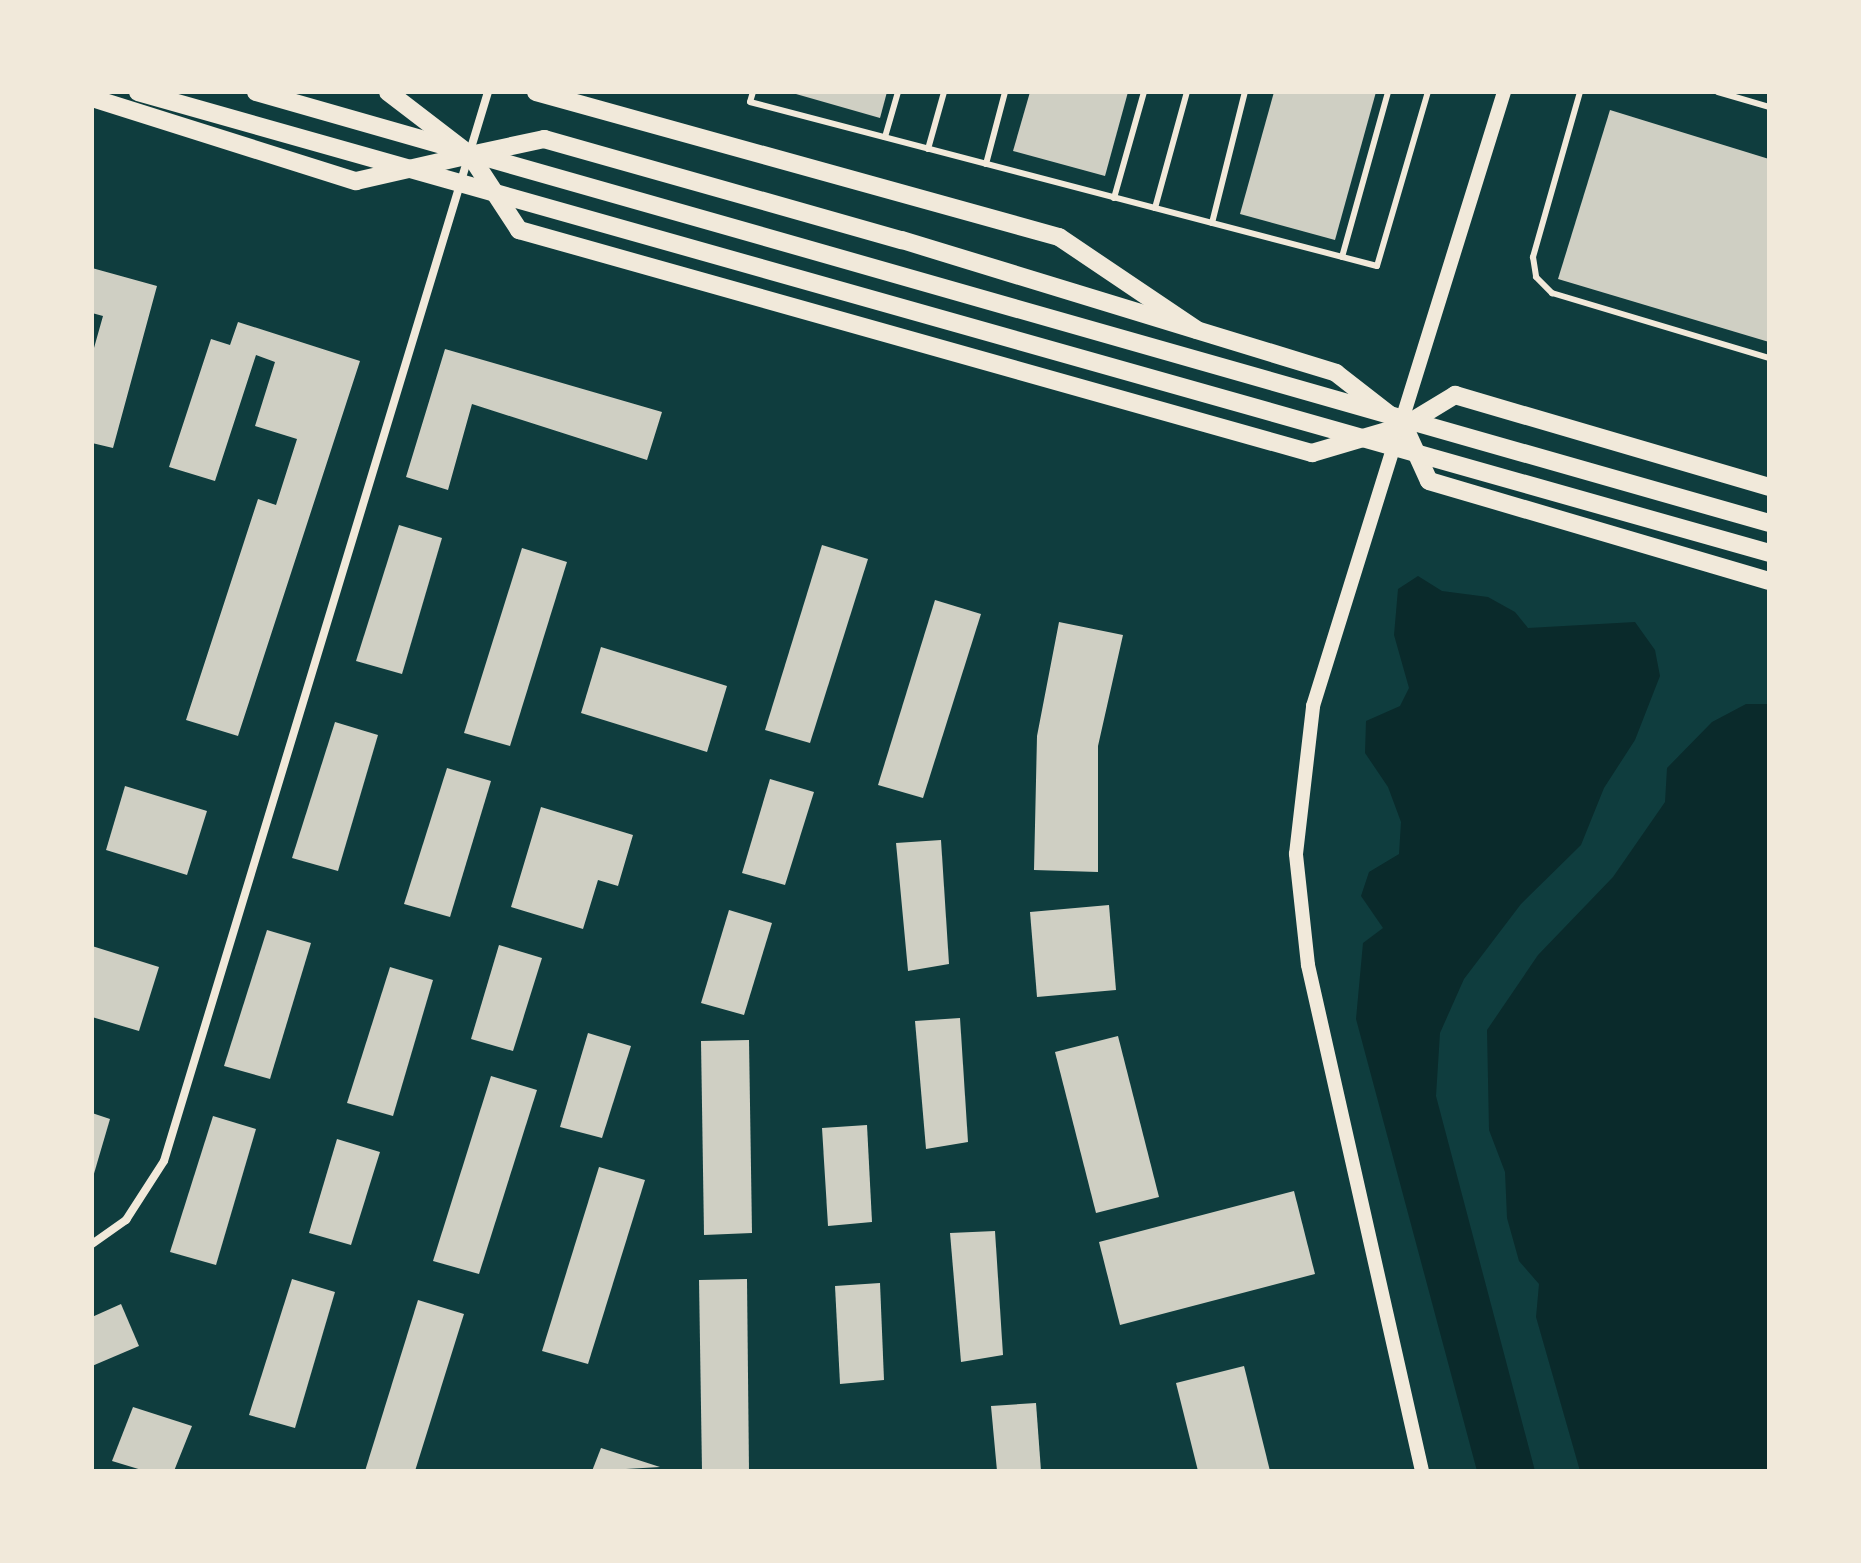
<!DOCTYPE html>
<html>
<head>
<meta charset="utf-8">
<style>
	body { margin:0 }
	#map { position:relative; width:1861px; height:1563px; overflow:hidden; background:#0f3d3e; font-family:"Fira Sans Condensed",sans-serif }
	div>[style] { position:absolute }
	.water>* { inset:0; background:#0a2a2b }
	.building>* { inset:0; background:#cfcfc3 }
	.service>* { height:6px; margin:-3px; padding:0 3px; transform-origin:3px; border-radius:3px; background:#f1e9da }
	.minor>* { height:8px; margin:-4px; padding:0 4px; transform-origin:4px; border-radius:4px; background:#f1e9da }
	.tertiary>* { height:14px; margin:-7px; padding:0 7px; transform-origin:7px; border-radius:7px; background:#f1e9da }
	.primary>* { height:18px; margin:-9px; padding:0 9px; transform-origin:9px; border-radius:9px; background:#f1e9da }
	.trunk>* { height:18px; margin:-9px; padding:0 9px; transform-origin:9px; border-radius:9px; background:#f1e9da }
	span { translate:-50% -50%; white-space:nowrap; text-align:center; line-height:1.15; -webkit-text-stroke:7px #f1e9da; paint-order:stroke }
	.frame { position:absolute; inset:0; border:94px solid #f1e9da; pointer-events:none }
</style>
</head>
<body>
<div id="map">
	<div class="water">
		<i style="clip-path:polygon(1418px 576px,1442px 591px,1488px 597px,1515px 612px,1528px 628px,1635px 622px,1655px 650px,1660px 676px,1635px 740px,1604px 788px,1581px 845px,1521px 904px,1464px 979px,1440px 1033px,1436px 1096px,1535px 1471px,1477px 1471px,1356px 1019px,1363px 943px,1383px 928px,1361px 896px,1369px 872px,1399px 854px,1401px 822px,1388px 787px,1365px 753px,1366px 721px,1400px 706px,1409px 688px,1394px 635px,1398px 589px)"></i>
		<i style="clip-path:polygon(1746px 704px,1769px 704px,1769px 1471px,1580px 1471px,1536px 1317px,1539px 1284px,1519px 1261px,1507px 1218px,1505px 1172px,1489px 1130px,1487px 1030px,1538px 955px,1613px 877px,1665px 802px,1667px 768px,1712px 722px)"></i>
	</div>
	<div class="building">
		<i style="clip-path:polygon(789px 92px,887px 92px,880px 118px)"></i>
		<i style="clip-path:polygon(1030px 92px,1128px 92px,1105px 176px,1013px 151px)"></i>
		<i style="clip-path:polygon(1274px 92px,1376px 92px,1335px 240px,1240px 214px)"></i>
		<i style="clip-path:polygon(1610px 110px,1769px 159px,1769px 342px,1558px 279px)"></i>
		<i style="clip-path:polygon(92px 268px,157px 286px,113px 448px,92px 443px,92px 355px,103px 316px,92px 313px)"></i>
		<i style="clip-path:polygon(238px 322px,360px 361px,238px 736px,186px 720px,258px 499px,276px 505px,297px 439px,255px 426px,275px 362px,256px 355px,215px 481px,169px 467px,211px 339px,230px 345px)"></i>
		<i style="clip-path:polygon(445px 349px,662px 412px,647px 460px,472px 404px,448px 490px,406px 477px)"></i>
		<i style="clip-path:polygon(399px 525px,442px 538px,402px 674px,356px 661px)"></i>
		<i style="clip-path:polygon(822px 545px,868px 559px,810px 743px,765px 730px)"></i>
		<i style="clip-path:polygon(522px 548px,567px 562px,510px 746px,464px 733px)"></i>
		<i style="clip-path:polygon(935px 600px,981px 614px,923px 798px,878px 785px)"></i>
		<i style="clip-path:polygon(1059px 622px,1123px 635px,1098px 746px,1098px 872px,1034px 870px,1037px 736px)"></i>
		<i style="clip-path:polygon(601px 647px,727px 686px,707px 752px,581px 713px)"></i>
		<i style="clip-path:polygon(335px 722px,378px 735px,338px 871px,292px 858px)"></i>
		<i style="clip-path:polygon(447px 768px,491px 781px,450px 917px,404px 904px)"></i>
		<i style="clip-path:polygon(770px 779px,814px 792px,785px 885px,742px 873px)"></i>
		<i style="clip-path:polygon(125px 786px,207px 811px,187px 875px,106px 850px)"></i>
		<i style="clip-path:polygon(541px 807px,633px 835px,618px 886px,598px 880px,583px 929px,511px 907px)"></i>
		<i style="clip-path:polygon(941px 840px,949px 964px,908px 971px,896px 843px)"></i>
		<i style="clip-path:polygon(1109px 905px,1116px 990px,1037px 997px,1030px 912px)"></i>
		<i style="clip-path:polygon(729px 910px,772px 923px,744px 1015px,701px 1003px)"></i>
		<i style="clip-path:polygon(267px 930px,311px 943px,270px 1079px,224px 1066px)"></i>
		<i style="clip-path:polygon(499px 945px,542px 958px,513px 1051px,471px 1039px)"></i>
		<i style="clip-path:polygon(92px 946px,159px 967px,139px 1031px,92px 1017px)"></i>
		<i style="clip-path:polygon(390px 967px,433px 980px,393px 1116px,347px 1103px)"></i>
		<i style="clip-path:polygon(960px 1018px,968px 1142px,926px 1149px,915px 1021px)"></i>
		<i style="clip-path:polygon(588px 1033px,631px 1046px,602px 1138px,560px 1127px)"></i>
		<i style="clip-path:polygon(1118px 1036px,1159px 1197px,1096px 1213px,1055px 1052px)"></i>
		<i style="clip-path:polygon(749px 1040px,752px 1233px,704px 1235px,701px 1041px)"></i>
		<i style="clip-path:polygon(491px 1076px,537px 1090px,479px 1274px,433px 1261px)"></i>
		<i style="clip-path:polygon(92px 1113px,110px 1119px,93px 1177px,92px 1177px)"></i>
		<i style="clip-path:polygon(213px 1116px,256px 1129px,216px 1265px,170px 1252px)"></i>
		<i style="clip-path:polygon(867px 1125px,872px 1222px,828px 1226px,822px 1128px)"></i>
		<i style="clip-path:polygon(337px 1139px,380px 1152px,351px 1245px,309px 1233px)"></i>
		<i style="clip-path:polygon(599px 1167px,645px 1180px,588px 1364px,542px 1351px)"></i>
		<i style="clip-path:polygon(1294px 1191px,1315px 1274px,1120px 1325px,1099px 1242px)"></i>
		<i style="clip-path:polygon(995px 1231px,1003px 1355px,961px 1362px,950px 1233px)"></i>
		<i style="clip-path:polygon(292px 1279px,335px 1292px,295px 1428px,249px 1415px)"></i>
		<i style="clip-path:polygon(747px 1279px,749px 1471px,702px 1471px,699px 1280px)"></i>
		<i style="clip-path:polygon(880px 1283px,884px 1380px,840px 1384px,835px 1286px)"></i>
		<i style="clip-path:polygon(418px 1300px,464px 1314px,415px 1471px,365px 1471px)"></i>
		<i style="clip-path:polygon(121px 1304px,139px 1346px,92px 1366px,92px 1317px)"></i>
		<i style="clip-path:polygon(1244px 1366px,1270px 1471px,1198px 1471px,1176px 1383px)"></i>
		<i style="clip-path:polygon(1036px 1403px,1041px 1471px,997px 1471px,991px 1406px)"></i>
		<i style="clip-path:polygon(133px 1407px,192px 1426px,174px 1471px,145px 1471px,112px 1461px)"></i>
		<i style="clip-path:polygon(601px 1448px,660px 1467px,592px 1471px)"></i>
	</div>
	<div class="service">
		<i style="left:753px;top:92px;width:10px;rotate:107deg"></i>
		<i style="left:750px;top:102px;width:648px;rotate:14.66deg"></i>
		<i style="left:1377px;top:266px;width:181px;rotate:-73.7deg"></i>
		<i style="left:1580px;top:92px;width:172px;rotate:105.9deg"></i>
		<i style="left:1533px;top:257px;width:20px;rotate:81deg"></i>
		<i style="left:1536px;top:277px;width:23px;rotate:45deg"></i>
		<i style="left:1552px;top:293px;width:227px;rotate:16.7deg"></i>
		<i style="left:1718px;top:92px;width:53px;rotate:16.4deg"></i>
		<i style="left:885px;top:137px;width:47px;rotate:-73.9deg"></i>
		<i style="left:928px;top:149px;width:59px;rotate:-74.3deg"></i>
		<i style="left:986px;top:164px;width:74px;rotate:-75.2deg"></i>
		<i style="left:1114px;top:198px;width:110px;rotate:-74.2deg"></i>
		<i style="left:1155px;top:208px;width:120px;rotate:-74.6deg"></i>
		<i style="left:1212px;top:223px;width:135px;rotate:-75.9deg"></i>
		<i style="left:1342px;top:257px;width:171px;rotate:-74.4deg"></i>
	</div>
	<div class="minor">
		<i style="left:92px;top:1244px;width:42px;rotate:-35.2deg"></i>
		<i style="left:126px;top:1220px;width:70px;rotate:-57.2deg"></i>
		<i style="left:164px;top:1161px;width:1117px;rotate:-73.14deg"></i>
	</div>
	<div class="tertiary">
		<i style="left:1422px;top:1471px;width:519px;rotate:-102.7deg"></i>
		<i style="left:1308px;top:965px;width:112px;rotate:-96.2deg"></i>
		<i style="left:1296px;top:854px;width:149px;rotate:-83.4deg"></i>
		<i style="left:1313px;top:706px;width:643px;rotate:-72.72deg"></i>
	</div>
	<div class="primary">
		<i style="left:388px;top:92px;width:103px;rotate:37.5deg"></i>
		<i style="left:470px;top:155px;width:76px;rotate:-12.2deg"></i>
		<i style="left:544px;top:139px;width:372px;rotate:15.8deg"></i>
		<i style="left:902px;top:240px;width:454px;rotate:17deg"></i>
		<i style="left:1336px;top:373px;width:86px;rotate:37.9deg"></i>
		<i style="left:1404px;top:426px;width:60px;rotate:65.6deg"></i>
		<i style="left:1429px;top:481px;width:354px;rotate:16.4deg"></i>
		<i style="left:92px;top:98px;width:277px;rotate:17.5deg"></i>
		<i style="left:356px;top:181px;width:117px;rotate:-12.8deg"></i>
		<i style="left:470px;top:155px;width:90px;rotate:56.8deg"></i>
		<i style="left:519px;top:230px;width:824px;rotate:15.71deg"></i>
		<i style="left:1312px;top:453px;width:96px;rotate:-16.4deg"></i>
		<i style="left:1404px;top:426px;width:60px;rotate:-31.3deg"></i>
		<i style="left:1455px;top:395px;width:327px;rotate:16.3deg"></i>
	</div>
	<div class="trunk">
		<i style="left:138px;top:92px;width:1695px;rotate:15.78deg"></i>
		<i style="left:256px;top:92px;width:1573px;rotate:15.9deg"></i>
		<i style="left:536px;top:92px;width:543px;rotate:15.5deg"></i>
		<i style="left:1059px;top:237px;width:166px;rotate:34deg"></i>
	</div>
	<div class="frame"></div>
</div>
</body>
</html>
